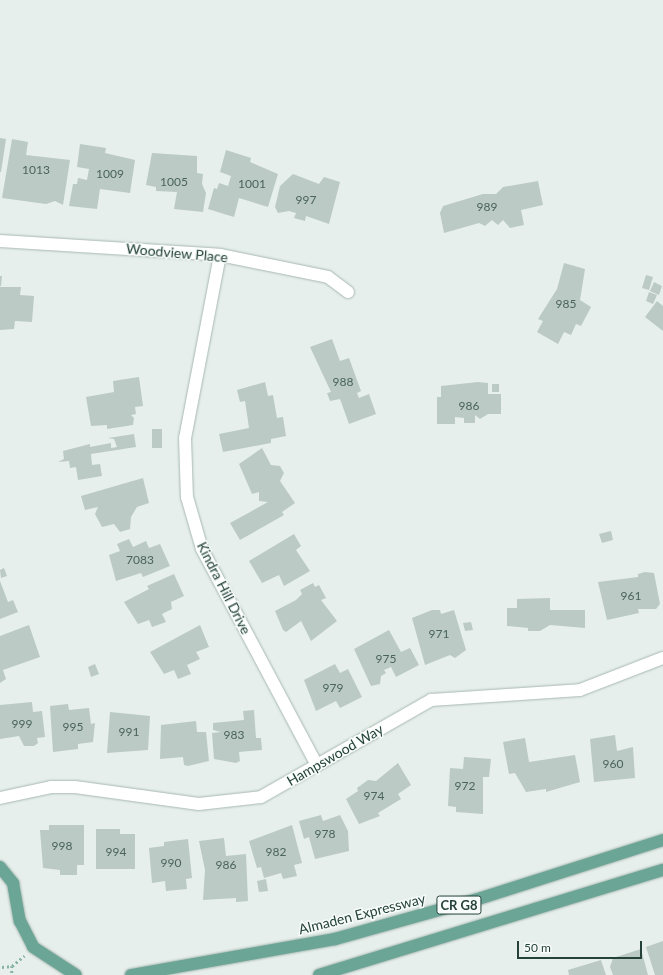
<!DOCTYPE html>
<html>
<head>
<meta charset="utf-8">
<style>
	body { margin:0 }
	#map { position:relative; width:663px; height:975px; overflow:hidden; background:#e6efeb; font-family:Lato,sans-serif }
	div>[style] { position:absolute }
	.building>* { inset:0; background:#bbcac4 }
	.path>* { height:2.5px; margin-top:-1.25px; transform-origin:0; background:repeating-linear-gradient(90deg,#86b3a5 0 2px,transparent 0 5px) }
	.roads { filter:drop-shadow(0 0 1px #a8b8b2) drop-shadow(0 0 1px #a8b8b2) }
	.street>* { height:12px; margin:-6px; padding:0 6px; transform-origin:6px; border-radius:6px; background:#fff }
	.primary>* { height:12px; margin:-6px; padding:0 6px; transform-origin:6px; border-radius:6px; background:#6aa596 }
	span { translate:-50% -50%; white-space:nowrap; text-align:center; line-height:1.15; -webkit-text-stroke:3px #f7fbf9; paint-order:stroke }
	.number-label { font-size:12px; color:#4a645c }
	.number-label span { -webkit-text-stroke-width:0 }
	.shield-label span { padding:1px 3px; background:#f7fbf9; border:1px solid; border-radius:3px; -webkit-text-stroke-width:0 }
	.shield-label { font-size:13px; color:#24423a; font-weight:700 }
	.street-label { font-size:14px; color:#24423a }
	.scale { position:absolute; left:517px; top:941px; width:125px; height:18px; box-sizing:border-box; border:2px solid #24423a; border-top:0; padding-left:5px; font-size:12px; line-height:14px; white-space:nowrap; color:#24423a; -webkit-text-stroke:3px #f7fbf9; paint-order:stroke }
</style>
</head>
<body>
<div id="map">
	<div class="building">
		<i style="clip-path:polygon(0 138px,6px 139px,1px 172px,0 172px)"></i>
		<i style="clip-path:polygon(12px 139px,28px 142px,26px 155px,70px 160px,63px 205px,55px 201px,46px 204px,2px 198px)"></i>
		<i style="clip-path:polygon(80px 144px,106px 148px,105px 153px,135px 160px,130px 193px,100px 189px,97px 209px,69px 206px,73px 184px,77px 184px,78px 178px,87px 180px,89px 169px,77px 167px)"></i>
		<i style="clip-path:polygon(226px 150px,251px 158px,250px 162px,278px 174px,268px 207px,239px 198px,234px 217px,208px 209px,214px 188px,217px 189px,219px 183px,228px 186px,231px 176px,220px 172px)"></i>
		<i style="clip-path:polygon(152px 153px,197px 156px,197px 173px,203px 174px,202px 184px,206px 193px,203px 212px,174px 209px,177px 192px,156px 191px,156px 187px,146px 185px)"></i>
		<i style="clip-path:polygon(293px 174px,319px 184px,324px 177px,340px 182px,329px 224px,306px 216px,305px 221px,294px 218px,296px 213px,289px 211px,278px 213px,275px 207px,280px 186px)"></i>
		<i style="clip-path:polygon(538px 181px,543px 205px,521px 210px,524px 225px,510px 228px,503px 220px,498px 225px,492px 220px,485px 226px,479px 223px,444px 233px,440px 213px,443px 206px,483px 194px,496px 194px,503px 187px)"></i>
		<i style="clip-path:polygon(564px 263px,585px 269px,580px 300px,591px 307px,581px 326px,576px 324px,571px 335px,564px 332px,558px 344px,537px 332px,543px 321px,538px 319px,557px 289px)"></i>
		<i style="clip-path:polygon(646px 275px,653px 277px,649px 290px,642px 288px)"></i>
		<i style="clip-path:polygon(0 276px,2px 276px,1px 286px,0 286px)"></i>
		<i style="clip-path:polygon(654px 282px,662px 286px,659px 295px,650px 291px)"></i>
		<i style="clip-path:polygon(0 287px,21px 287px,20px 295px,34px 296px,32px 322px,15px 321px,14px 329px,0 330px)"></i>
		<i style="clip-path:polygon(649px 292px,657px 295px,653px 304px,646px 301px)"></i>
		<i style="clip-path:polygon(657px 301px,663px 306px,663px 331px,645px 317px)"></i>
		<i style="clip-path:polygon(332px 339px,340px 361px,349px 358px,361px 391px,357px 393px,359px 398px,369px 394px,376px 414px,349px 424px,340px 399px,330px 401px,327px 393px,331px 392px,310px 347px)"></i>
		<i style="clip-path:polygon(139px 377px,143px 406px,135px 407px,136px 414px,131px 415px,134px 418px,133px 425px,107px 429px,107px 425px,91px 426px,86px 397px,114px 392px,113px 381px)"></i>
		<i style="clip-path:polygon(265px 382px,268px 396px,273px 395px,277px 418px,283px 417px,286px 436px,271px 439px,271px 443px,223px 452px,219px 434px,249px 428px,245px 401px,240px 402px,237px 390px)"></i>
		<i style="clip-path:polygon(478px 382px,488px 383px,488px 394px,501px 394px,501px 414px,488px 414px,480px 419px,475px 415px,475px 423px,464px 423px,464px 418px,455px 417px,455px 424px,437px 424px,437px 397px,441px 397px,441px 386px)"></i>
		<i style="clip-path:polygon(492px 384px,499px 384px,499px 392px,492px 392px)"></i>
		<i style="clip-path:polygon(152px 429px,162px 429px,162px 448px,152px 448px)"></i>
		<i style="clip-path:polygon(134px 434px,136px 447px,91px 454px,92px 465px,100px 464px,102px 476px,78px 480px,76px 467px,70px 468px,69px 461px,58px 462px,64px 459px,63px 451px,90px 444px,90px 447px,111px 443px,111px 448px,117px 447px,114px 439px,108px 438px)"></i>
		<i style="clip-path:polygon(262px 448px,271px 465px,280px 466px,284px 473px,280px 481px,295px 503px,282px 512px,284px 515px,240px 540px,230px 523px,268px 502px,259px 501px,259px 492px,252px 494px,239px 464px)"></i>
		<i style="clip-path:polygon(143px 478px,149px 503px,137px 507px,131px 517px,130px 529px,120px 532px,114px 524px,102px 527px,95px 514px,98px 507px,85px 510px,81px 496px)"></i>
		<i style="clip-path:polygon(611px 531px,613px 540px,602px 543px,599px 534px)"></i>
		<i style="clip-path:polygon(294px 534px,301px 546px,296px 550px,310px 571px,284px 586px,279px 575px,262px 583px,249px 561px)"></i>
		<i style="clip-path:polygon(129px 539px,133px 547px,146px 541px,149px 548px,160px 544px,170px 566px,143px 577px,141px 573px,116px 581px,109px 555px,120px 551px,117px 544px)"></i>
		<i style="clip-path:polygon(4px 568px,7px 576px,1px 578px,0 570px)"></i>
		<i style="clip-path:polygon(645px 572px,654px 573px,660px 604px,656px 609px,638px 609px,639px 613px,607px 620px,598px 582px,638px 577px,638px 574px)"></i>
		<i style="clip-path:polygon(174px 574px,184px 596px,171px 602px,172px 609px,162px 614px,166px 622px,152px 627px,149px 620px,138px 624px,124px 602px,149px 589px,147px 586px)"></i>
		<i style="clip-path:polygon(0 581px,8px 602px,13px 600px,18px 612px,0 619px)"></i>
		<i style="clip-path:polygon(313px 583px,315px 587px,319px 585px,326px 598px,321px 600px,337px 621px,311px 641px,301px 621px,286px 632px,283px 630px,275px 611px,296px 600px,302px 594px,300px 590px)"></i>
		<i style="clip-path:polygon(550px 598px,550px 610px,585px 610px,585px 628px,550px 625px,540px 631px,528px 631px,528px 628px,507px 626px,507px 608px,517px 608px,517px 599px)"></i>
		<i style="clip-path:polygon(432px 610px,440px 610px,441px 614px,454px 610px,466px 650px,455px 658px,450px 655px,425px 665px,412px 618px)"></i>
		<i style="clip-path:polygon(471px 622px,473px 630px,465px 631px,463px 623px)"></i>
		<i style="clip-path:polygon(29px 625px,40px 657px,3px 670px,6px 679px,0 683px,0 636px)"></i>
		<i style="clip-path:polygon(200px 625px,209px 647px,196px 652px,200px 659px,187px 665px,191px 674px,178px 679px,174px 670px,164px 674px,150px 652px)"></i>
		<i style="clip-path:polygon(389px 630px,401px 652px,410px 648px,419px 665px,396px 677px,391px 667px,384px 670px,386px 673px,381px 676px,380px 684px,371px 686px,354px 649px)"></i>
		<i style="clip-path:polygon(95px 664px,99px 674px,91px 677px,88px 667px)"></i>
		<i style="clip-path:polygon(335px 664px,340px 673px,348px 669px,362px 697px,340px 708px,336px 701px,316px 711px,304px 680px)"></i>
		<i style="clip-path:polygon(32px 702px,33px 712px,42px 711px,45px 737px,37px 738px,38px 743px,34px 746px,24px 746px,19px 736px,0 739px,0 705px)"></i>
		<i style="clip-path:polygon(68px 704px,69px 710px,89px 708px,91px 724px,95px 723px,93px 742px,78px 744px,78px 749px,53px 752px,50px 706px)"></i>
		<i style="clip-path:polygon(254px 710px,256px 738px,261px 738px,262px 750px,239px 752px,240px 761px,236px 763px,214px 759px,212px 733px,221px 732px,213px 730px,213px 723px,244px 720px,243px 711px)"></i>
		<i style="clip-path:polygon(110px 712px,150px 716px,148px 750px,107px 753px)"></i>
		<i style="clip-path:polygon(196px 721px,197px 732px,206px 732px,209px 761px,188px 766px,184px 765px,183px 757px,160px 759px,161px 725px)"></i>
		<i style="clip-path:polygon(615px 735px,617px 751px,633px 747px,635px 778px,594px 782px,590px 739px)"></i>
		<i style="clip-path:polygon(525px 738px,529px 762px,575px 755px,580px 782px,546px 792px,546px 789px,526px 792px,515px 773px,509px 774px,503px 742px)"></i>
		<i style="clip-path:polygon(464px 757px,491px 759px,489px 777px,483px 777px,483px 814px,456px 812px,456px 807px,448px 806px,450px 768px,463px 769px)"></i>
		<i style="clip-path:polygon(398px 763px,411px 785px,398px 794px,401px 799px,378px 813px,380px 816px,359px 824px,346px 799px,358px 791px,357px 788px,368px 780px,376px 781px)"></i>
		<i style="clip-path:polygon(321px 815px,323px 821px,340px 815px,348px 831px,349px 851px,315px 859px,309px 837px,304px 839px,299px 821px)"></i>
		<i style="clip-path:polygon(49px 825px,84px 825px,84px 865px,77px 865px,77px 875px,60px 875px,60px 870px,43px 868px,40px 830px,49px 830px)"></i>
		<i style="clip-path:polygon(292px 825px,302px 863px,294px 865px,297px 876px,283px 879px,281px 873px,264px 878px,261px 867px,257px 868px,249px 841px)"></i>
		<i style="clip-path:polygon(96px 829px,120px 829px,120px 834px,135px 834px,135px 869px,96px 869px)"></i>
		<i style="clip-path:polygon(224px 838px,226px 856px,246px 854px,248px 901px,236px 902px,236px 898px,203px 900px,205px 870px,199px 841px)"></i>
		<i style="clip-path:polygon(188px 839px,192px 878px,186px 879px,187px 889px,166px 891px,165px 881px,152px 883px,149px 848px,164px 846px,164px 842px)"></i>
		<i style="clip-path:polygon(266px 879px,268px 891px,259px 892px,257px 881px)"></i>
		<i style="clip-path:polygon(663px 941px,663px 975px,655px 975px,646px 947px)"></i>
		<i style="clip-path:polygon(641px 949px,648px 975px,613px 975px,610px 967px,613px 958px)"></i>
		<i style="clip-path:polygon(601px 960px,606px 975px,569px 975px,568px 970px)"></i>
	</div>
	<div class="path">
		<i style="left:12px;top:966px;width:16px;rotate:-40deg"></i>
		<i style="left:2px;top:967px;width:10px;rotate:-6deg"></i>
		<i style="left:12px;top:966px;width:8px;rotate:90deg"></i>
	</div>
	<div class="roads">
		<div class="street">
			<i style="left:0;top:241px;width:220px;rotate:3.6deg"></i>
			<i style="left:220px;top:255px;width:110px;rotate:11.5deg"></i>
			<i style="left:328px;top:277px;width:25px;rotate:37deg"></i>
			<i style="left:220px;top:255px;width:186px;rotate:100.8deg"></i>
			<i style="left:185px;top:438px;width:59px;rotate:88.1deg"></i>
			<i style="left:187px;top:497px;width:54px;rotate:73.9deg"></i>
			<i style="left:202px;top:549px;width:245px;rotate:62deg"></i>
			<i style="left:0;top:798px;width:52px;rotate:-12.2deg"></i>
			<i style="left:51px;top:787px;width:24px"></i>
			<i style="left:75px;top:787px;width:125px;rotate:7.8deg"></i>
			<i style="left:199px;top:804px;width:62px;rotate:-6.4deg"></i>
			<i style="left:261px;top:797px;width:196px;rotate:-29.7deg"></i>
			<i style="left:431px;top:700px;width:149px;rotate:-3.8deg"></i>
			<i style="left:580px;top:690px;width:89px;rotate:-21.1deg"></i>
		</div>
		<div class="primary">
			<i style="left:0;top:867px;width:21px;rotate:51deg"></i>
			<i style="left:13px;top:883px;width:39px;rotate:80deg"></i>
			<i style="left:20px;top:921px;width:29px;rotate:63deg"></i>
			<i style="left:33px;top:947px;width:51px;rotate:33.1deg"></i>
			<i style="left:131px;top:975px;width:207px;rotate:-10deg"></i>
			<i style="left:335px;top:939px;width:145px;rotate:-15.6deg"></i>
			<i style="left:475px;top:900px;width:197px;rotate:-17.7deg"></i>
			<i style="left:319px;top:975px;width:360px;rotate:-17deg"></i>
		</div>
	</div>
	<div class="number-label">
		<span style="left:36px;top:170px">1013</span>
		<span style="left:110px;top:174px">1009</span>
		<span style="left:174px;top:182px">1005</span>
		<span style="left:252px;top:184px">1001</span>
		<span style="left:306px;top:200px">997</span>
		<span style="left:487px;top:207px">989</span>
		<span style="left:566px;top:304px">985</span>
		<span style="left:343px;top:382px">988</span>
		<span style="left:469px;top:406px">986</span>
		<span style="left:140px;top:560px">7083</span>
		<span style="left:631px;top:596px">961</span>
		<span style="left:439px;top:634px">971</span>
		<span style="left:386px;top:659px">975</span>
		<span style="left:333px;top:688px">979</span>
		<span style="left:22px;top:724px">999</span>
		<span style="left:73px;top:727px">995</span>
		<span style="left:129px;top:732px">991</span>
		<span style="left:234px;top:735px">983</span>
		<span style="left:613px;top:764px">960</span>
		<span style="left:465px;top:786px">972</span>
		<span style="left:374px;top:796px">974</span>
		<span style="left:325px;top:834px">978</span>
		<span style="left:62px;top:846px">998</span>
		<span style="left:116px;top:852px">994</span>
		<span style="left:276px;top:852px">982</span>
		<span style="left:171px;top:863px">990</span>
		<span style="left:226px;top:865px">986</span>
	</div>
	<div class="shield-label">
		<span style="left:459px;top:905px">CR G8</span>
	</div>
	<div class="street-label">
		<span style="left:177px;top:253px;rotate:5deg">Woodview Place</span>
		<span style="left:224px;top:588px;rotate:63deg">Kindra Hill Drive</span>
		<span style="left:335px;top:755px;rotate:-30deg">Hampswood Way</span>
		<span style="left:362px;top:914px;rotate:-14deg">Almaden Expressway</span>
	</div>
	<div class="scale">50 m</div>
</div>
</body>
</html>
